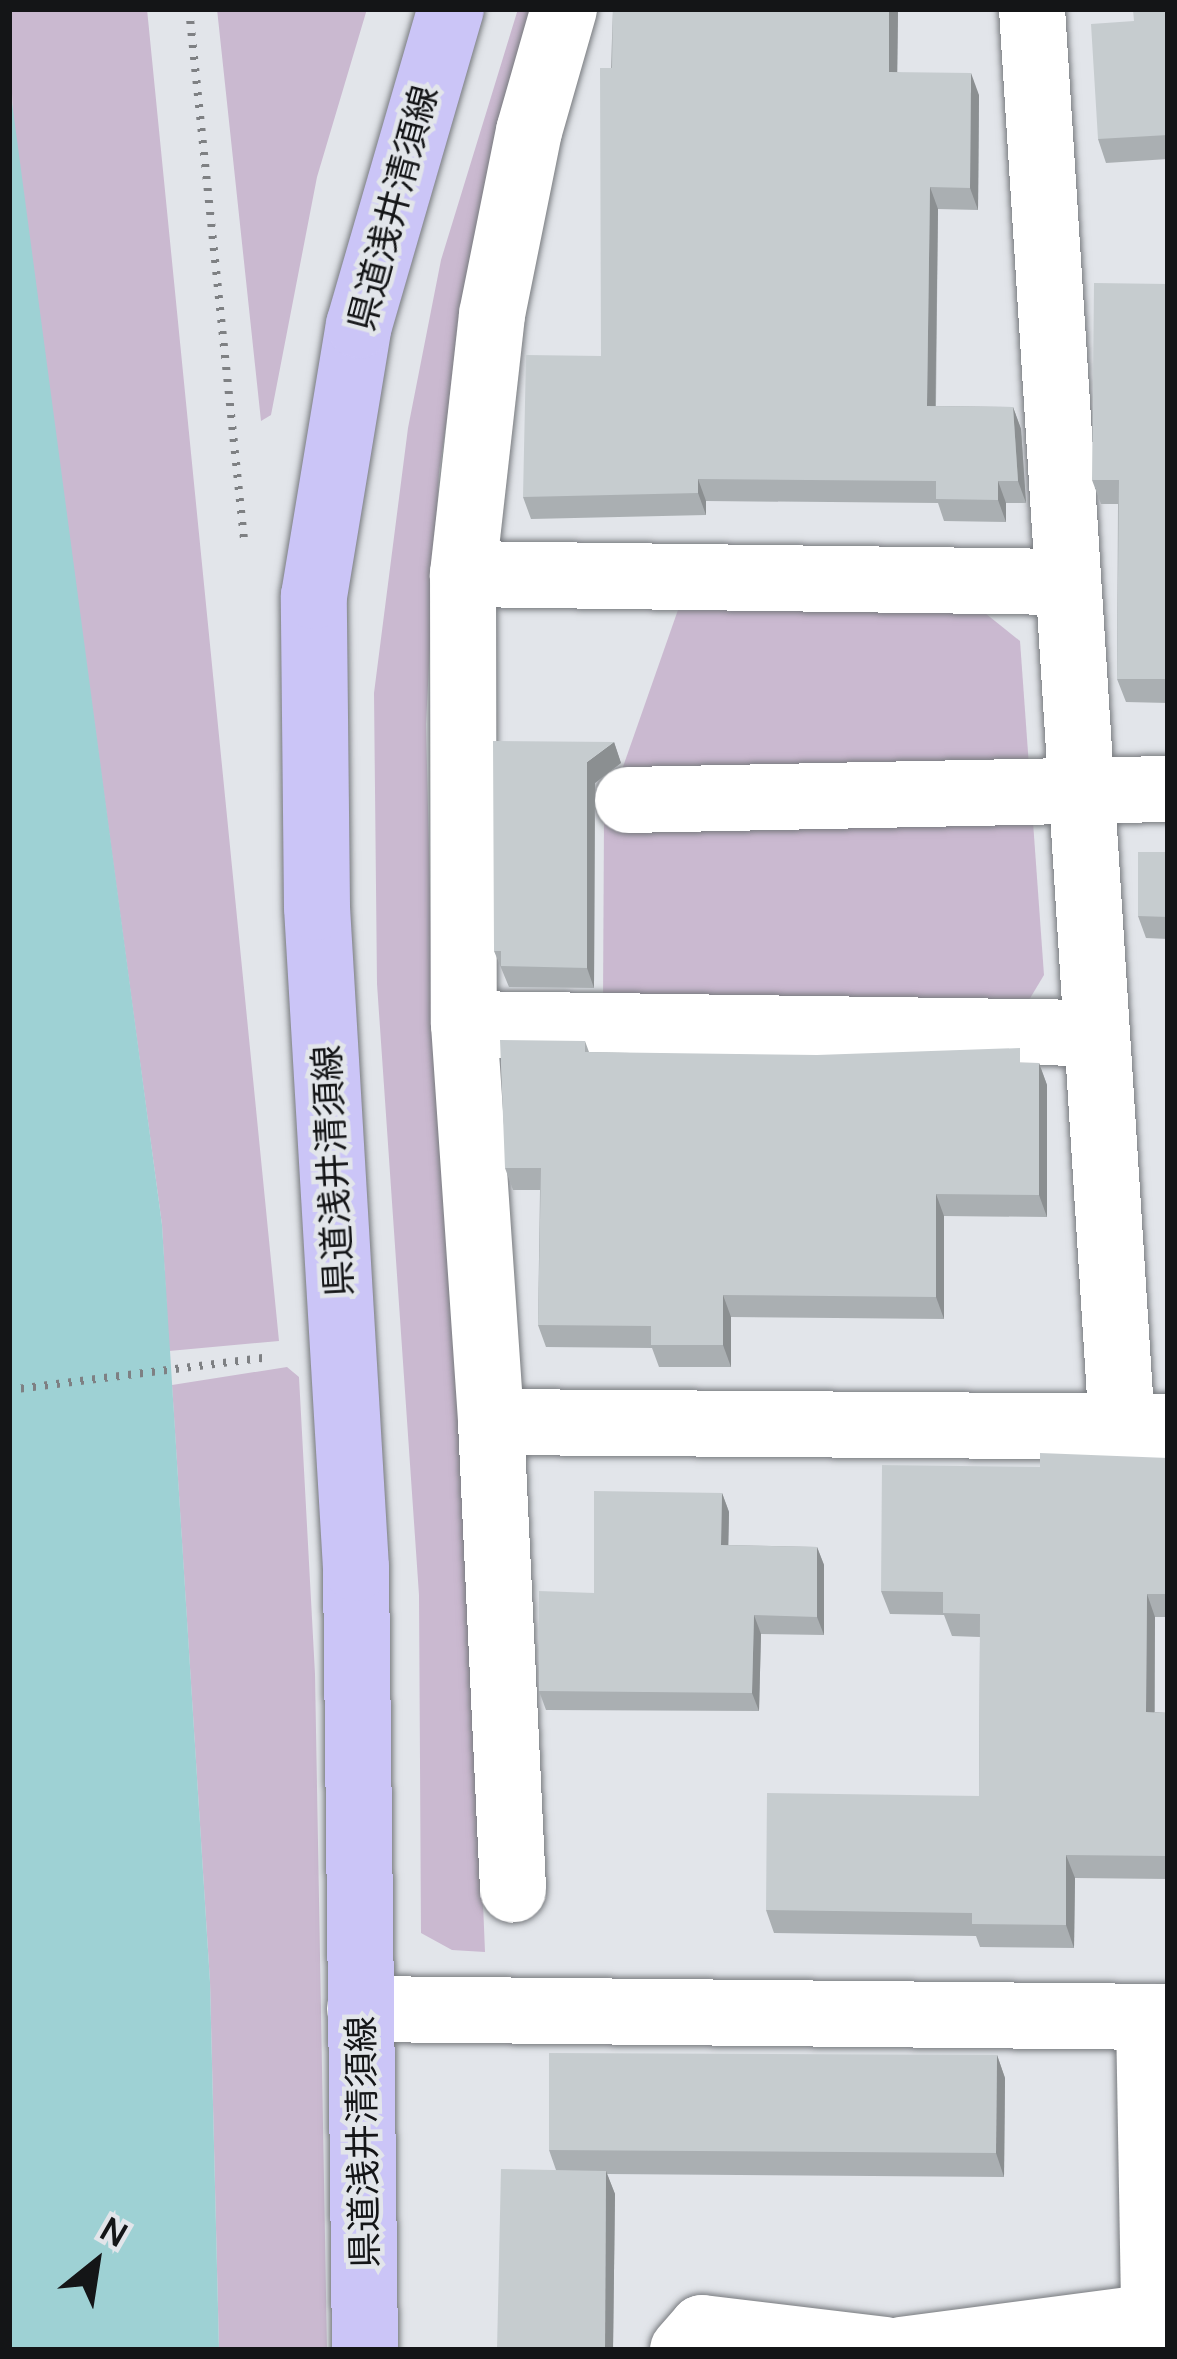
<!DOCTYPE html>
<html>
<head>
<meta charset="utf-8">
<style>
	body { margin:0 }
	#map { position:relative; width:1177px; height:2359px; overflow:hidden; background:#e2e5ea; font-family:Manrope,"Noto Sans JP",sans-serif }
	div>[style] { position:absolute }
	.green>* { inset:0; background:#cab9d0 }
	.water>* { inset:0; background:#9ed1d4 }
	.path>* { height:8px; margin-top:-4px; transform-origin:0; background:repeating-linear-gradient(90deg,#7e8083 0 3px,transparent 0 12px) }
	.roads { filter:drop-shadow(0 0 3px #777a7e) drop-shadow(0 0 3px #777a7e) }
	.minor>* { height:66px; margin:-33px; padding:0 33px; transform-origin:33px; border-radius:33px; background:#fff }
	.major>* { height:66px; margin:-33px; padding:0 33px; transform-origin:33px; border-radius:33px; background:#cbc5f7 }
	.wall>* { inset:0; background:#aaafb2 }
	.shaded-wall>* { inset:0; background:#8b8f91 }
	.building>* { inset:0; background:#c6cccf }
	span { translate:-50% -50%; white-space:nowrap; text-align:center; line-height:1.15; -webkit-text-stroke:9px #e2e5ea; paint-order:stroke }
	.street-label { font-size:36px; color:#141517 }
	.frame { position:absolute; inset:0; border:12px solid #141517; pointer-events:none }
	.north { position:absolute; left:36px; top:2203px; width:120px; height:120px; -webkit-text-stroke:9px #e2e5ea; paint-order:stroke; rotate:30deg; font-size:33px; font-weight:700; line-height:48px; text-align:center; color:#141517 }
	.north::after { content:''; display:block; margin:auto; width:42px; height:54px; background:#141517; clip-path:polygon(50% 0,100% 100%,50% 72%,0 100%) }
</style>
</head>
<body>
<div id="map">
	<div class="green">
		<i style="clip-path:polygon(9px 9px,147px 9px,279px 1341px,169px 1351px,162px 1225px,13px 121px)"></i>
		<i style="clip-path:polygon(217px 9px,367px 9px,317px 177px,271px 415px,261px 421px)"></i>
		<i style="clip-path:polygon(518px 9px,533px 9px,470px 266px,439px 472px,426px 724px,432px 975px,466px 1482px,485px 1952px,452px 1950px,421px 1933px,419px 1595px,377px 984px,374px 693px,408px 428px,441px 260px)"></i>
		<i style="clip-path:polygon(679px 607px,980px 609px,1020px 641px,1044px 975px,1029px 1000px,603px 1002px,604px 821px)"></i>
		<i style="clip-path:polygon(287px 1367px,299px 1377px,315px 1674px,327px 2350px,219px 2350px,210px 1982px,172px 1385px)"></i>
	</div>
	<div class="water">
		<i style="clip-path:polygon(9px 80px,162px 1225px,210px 1982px,219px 2350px,9px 2350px)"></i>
	</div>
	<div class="path">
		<i style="left:189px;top:9px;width:533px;rotate:84.08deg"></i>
		<i style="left:9px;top:1390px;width:262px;rotate:-7.2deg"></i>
	</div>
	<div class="roads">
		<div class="minor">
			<i style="left:564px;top:9px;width:127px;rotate:106deg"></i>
			<i style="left:529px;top:131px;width:188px;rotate:101.4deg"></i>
			<i style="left:492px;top:315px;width:261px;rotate:96.4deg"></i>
			<i style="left:463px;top:574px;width:450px;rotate:89.9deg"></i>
			<i style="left:464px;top:1024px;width:399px;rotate:86.1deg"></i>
			<i style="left:491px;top:1422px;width:677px;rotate:0.42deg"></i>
			<i style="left:1032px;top:9px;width:1421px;rotate:86.37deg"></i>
			<i style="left:463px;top:574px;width:605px;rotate:0.76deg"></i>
			<i style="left:628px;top:800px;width:540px;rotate:-1.17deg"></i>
			<i style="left:464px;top:1024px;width:632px;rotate:0.82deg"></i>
			<i style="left:491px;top:1422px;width:468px;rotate:87.3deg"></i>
			<i style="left:360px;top:2009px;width:808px;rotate:0.57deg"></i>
			<i style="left:1149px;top:2017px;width:298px;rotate:89deg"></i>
			<i style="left:683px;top:2350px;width:29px;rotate:-49deg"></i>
			<i style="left:702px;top:2328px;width:185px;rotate:6.8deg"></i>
			<i style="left:901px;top:2350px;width:269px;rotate:-7.5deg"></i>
		</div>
		<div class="major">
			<i style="left:365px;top:2350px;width:782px;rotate:-90.66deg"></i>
			<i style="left:356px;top:1568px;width:662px;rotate:-93.38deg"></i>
			<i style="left:317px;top:907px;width:311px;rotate:-90.6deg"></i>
			<i style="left:314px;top:596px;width:275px;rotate:-80.6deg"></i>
			<i style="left:359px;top:325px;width:329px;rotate:-73.8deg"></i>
		</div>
	</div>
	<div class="wall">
		<i style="clip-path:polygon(613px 9px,898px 9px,897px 72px,979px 95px,978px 210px,938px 209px,936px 406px,1013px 407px,1021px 429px,1026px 503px,1006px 503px,1006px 522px,944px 521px,938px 503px,706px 501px,706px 515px,531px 519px,523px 497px,601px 356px)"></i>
		<i style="clip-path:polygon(1168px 9px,1168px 159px,1106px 163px,1098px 139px,1134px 21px)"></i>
		<i style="clip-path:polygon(1168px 284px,1168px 703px,1126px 702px,1117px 679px,1118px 504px,1101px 504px,1092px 480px)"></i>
		<i style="clip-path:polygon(614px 742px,621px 763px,595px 783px,594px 988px,509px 987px,494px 951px)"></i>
		<i style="clip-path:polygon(1168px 852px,1168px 939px,1146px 938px,1138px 916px)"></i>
		<i style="clip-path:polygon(585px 1041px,589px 1052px,1039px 1063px,1047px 1085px,1047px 1217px,944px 1216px,944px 1319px,731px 1317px,731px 1367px,659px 1367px,652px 1348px,546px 1347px,538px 1325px,540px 1190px,513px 1190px,505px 1168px)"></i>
		<i style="clip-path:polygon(1168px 1458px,1168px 1617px,1155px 1617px,1155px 1712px,1168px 1713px,1168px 1879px,1075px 1878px,1074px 1948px,980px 1947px,976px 1936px,774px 1933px,766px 1910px,979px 1796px,980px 1637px,952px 1636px,944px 1615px,890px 1614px,881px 1591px,1040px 1467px)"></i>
		<i style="clip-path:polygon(722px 1493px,729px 1512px,728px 1545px,817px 1547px,824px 1565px,824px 1635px,761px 1634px,759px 1711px,546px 1710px,539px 1691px,594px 1593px)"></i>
		<i style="clip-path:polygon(997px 2055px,1005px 2078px,1004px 2177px,607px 2174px,615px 2194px,613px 2350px,497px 2350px,556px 2170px,549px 2150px)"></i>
	</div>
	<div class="shaded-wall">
		<i style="clip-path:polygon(889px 9px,898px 9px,897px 94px,889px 72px)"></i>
		<i style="clip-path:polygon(971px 73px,979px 95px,978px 210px,970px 188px)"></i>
		<i style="clip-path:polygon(930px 187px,938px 209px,935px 428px,927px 406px)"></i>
		<i style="clip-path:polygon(1013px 407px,1021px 429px,1026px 503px,1018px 481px)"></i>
		<i style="clip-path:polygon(698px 479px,706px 501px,706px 515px,698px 493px)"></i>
		<i style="clip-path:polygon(998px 481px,1006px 503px,1006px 522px,998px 500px)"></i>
		<i style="clip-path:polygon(614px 742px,621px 763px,595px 783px,594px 988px,587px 968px,587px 762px)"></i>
		<i style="clip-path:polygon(1039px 1063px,1047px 1085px,1047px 1217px,1039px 1195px)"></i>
		<i style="clip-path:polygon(936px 1194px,944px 1216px,944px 1319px,936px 1297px)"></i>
		<i style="clip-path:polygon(723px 1295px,731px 1317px,731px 1367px,723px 1345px)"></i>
		<i style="clip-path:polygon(722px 1493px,729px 1512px,728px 1563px,721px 1545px)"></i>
		<i style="clip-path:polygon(817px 1547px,824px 1565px,824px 1635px,817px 1617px)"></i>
		<i style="clip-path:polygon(1147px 1594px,1155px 1617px,1154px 1735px,1146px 1712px)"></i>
		<i style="clip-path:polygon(754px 1615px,761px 1634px,759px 1711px,752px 1693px)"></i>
		<i style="clip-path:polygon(1066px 1855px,1075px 1878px,1074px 1948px,1066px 1925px)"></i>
		<i style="clip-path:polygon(997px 2055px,1005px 2078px,1004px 2177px,996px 2153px)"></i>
		<i style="clip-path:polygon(606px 2171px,615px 2194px,613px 2350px,605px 2350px)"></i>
	</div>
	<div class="building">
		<i style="clip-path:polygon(613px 9px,889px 9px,889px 72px,971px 73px,970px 188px,930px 187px,927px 406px,1013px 407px,1018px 481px,998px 481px,998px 500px,936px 499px,936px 481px,698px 479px,698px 493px,523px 497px,526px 355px,601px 356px,600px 68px,612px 68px)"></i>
		<i style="clip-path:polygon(1168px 9px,1168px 135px,1098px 139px,1091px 24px,1134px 21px,1133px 10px)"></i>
		<i style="clip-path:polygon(1094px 283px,1168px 284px,1168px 679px,1117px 679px,1119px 480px,1092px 480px)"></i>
		<i style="clip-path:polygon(493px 741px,614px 742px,587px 762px,587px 968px,501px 966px,501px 951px,494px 951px)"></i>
		<i style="clip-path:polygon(1138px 852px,1168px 852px,1168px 917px,1138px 916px)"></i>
		<i style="clip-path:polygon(500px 1040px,585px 1041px,585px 1052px,817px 1055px,1020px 1048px,1020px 1063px,1039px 1063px,1039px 1195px,936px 1194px,936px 1297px,723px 1295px,723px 1345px,651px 1345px,651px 1326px,538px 1325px,541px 1168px,505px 1168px)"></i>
		<i style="clip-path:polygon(1040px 1453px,1168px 1458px,1168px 1594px,1147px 1594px,1146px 1712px,1168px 1713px,1168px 1856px,1066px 1855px,1066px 1925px,972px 1924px,972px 1913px,766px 1910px,767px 1793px,979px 1796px,980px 1614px,943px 1613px,943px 1592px,881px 1591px,882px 1465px,1040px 1467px)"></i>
		<i style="clip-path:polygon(594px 1491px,722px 1493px,721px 1545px,817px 1547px,817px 1617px,754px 1615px,752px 1693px,539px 1691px,539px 1591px,594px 1593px)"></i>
		<i style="clip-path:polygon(549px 2053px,997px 2055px,996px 2153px,549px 2150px)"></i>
		<i style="clip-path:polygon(501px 2169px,606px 2171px,605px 2350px,497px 2350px)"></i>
	</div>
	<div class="street-label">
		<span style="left:392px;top:208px;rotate:-75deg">県道浅井清須線</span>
		<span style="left:332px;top:1171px;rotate:-93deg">県道浅井清須線</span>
		<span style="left:362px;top:2142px;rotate:-91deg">県道浅井清須線</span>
	</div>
	<div class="frame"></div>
	<div class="north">N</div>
</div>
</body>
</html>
